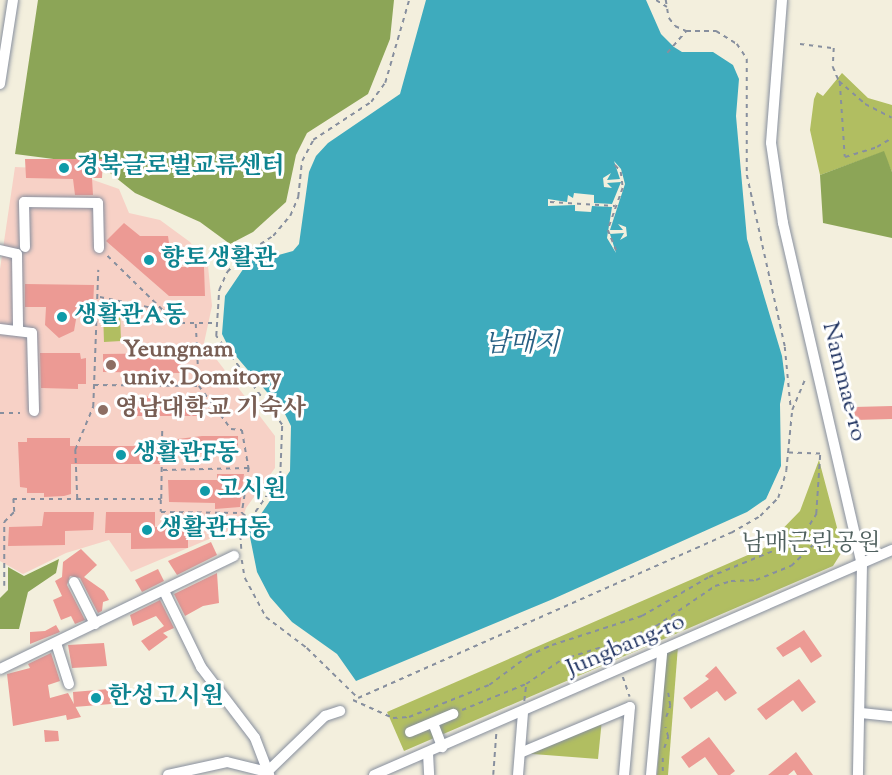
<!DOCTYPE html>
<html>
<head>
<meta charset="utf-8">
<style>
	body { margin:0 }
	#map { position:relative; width:892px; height:775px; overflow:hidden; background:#f3efdd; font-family:"Sorts Mill Goudy","Noto Serif KR",serif }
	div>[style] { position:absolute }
	.built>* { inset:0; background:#f7d1c6 }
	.green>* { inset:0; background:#b1be61 }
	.forest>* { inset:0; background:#8ca557 }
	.water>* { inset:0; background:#3eabbd }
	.pier>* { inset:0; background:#f3efdd }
	.building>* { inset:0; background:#ec9a94 }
	.path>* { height:1.5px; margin-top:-0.75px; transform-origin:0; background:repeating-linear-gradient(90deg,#878f9e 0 4.5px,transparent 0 9px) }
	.roads { filter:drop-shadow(0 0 2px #878f9e) drop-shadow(0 0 2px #878f9e) }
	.minor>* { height:10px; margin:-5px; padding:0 5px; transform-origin:5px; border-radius:5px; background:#fff }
	.dots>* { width:16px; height:16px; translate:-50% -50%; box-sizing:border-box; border:3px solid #fff; border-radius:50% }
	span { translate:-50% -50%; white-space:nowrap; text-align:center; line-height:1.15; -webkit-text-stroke:6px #fff; paint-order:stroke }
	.culture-label { font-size:24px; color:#0d838f; font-weight:700 }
	.left { translate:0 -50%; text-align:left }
	.education-label { font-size:24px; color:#785e54; font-weight:700 }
	.street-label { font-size:24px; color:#1b2f5e }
	.park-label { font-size:24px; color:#50615f }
	.water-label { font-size:26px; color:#296184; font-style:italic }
</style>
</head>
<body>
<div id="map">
	<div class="built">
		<i style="clip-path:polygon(15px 167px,62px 169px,119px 189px,129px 213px,160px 220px,190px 242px,208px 266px,212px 306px,204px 343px,275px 436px,275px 468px,246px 508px,240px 526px,131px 572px,109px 540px,66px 553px,23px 574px,0 561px,0 269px)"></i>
	</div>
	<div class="green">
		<i style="clip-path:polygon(842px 73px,868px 98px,892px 105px,892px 172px,883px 152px,820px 175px,810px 130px,814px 99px,817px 92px,823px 96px)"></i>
		<i style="clip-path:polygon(103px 312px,120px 313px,121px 341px,104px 342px)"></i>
		<i style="clip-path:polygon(819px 460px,843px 550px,833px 566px,404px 751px,387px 712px,764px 548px,800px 511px)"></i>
		<i style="clip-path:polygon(678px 646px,668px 775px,657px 775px,666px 661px,668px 650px)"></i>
		<i style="clip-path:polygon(602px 719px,598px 759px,520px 753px)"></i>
	</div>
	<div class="forest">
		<i style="clip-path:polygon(38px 0,394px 0,390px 39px,368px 94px,307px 133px,296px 155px,286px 202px,253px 232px,230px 244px,200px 222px,135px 193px,100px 165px,15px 154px)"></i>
		<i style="clip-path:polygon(884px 151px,892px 172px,892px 238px,823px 223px,820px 175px)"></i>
		<i style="clip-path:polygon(59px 559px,56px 573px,28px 592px,19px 629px,0 629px,0 598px,8px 590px,8px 567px,24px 576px)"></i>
	</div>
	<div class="water">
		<i style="clip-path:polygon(426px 0,646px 0,661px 34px,674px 47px,682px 52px,713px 52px,733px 65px,739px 79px,736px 116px,747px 239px,782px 356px,785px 379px,780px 404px,781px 466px,766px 499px,747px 512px,553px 599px,356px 681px,337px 654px,292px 622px,270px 597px,257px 572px,249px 532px,290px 471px,291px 426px,284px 412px,229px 348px,222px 334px,225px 296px,252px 256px,258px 253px,275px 256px,293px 251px,299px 244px,309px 172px,316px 156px,328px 143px,400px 94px)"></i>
	</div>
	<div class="pier">
		<i style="clip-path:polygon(614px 161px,621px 169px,625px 184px,610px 230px,623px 230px,618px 224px,626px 227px,627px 236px,620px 240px,624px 233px,610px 234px,616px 253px,607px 238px,612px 207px,592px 206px,591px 212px,575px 211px,575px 205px,548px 206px,548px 199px,567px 202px,568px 195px,573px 198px,574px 193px,594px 195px,594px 203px,612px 204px,621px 182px,607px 183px,612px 188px,604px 187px,603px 178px,611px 173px,607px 180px,620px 179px)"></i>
	</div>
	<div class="building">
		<i style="clip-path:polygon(25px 159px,103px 159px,102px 178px,92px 178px,93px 195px,75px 195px,73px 179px,26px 178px)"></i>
		<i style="clip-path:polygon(124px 223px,140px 236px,168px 236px,172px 264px,177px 267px,204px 267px,205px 296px,169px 296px,106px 241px)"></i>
		<i style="clip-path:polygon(25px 284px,94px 285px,93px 308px,78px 308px,74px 331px,59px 338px,45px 325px,46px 307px,25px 307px)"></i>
		<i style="clip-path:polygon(40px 353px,80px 353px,81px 359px,86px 358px,86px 384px,78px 384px,78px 389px,41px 388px)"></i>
		<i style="clip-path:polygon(181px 353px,181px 373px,103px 372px,103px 354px)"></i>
		<i style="clip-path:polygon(128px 396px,205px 398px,205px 416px,128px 416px)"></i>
		<i style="clip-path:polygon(892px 406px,892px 419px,855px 420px,854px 407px)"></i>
		<i style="clip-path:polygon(202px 436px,238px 436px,238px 452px,160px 455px,160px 464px,71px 464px,71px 494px,64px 496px,44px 497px,44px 493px,27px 493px,27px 488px,20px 487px,18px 442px,27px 442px,27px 438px,70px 438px,70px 446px,170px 446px,170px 440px)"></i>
		<i style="clip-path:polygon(217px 474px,244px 474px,240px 507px,215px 509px,215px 503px,169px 502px,168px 480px,217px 480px)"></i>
		<i style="clip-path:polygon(44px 512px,94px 512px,93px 530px,65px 531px,65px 545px,8px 546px,9px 527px,42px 526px)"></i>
		<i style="clip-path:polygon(106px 512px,155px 512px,155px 527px,188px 527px,188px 548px,131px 549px,131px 533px,105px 533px)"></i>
		<i style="clip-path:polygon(211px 542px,217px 555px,177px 575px,168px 561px)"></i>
		<i style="clip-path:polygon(81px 549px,97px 565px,84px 577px,104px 591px,109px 600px,103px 602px,102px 611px,98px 613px,80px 578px,70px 576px,67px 585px,85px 620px,75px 624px,71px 616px,61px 620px,53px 600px,62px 596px,55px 581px,62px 577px,63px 562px)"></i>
		<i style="clip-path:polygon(158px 569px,164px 581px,142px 592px,135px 580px)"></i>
		<i style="clip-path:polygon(217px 573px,219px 603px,203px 606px,185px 616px,174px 594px)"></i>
		<i style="clip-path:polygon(160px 600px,174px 628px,163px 633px,168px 637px,149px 651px,141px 641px,164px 626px,156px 616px,133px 626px,130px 615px)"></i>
		<i style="clip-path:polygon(56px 625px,60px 632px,30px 644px,30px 632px,45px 631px)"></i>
		<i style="clip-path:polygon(804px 630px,822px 656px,811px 663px,800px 647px,783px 657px,776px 648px)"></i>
		<i style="clip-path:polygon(104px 643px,107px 666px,72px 668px,68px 645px)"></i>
		<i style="clip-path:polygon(51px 653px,60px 681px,48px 685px,50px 698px,68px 693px,81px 717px,67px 720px,66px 715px,13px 726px,7px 674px,30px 668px,28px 664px)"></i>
		<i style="clip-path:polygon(716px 666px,737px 693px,725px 701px,717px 691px,691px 709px,683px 698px,709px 679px,705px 676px)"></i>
		<i style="clip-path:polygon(799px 679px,816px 702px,802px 712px,793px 700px,766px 720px,757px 709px)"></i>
		<i style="clip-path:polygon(109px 689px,111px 704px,74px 707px,73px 692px)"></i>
		<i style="clip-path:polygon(44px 730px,58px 731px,59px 741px,45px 742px)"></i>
		<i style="clip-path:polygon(709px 737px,735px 771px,730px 775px,718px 775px,705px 757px,689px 768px,681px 757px)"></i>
		<i style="clip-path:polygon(796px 752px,813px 775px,797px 775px,794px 770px,788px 775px,768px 775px)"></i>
	</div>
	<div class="path">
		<i style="left:656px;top:0;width:13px;rotate:32deg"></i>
		<i style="left:666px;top:0;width:18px;rotate:81deg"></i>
		<i style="left:669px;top:18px;width:10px;rotate:53deg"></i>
		<i style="left:675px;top:26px;width:12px;rotate:24deg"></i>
		<i style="left:686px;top:31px;width:30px"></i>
		<i style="left:716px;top:31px;width:25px;rotate:32deg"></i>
		<i style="left:737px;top:44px;width:18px;rotate:56deg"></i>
		<i style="left:747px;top:59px;width:116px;rotate:90deg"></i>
		<i style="left:747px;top:175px;width:176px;rotate:77.5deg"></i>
		<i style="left:785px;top:347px;width:62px;rotate:84.5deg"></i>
		<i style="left:800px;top:44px;width:34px;rotate:7deg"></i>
		<i style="left:834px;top:48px;width:19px;rotate:93deg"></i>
		<i style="left:833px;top:67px;width:15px;rotate:67deg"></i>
		<i style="left:839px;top:81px;width:35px;rotate:41deg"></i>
		<i style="left:865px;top:104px;width:30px;rotate:27deg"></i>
		<i style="left:667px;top:53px;width:29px;rotate:-49deg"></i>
		<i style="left:840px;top:82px;width:75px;rotate:86.2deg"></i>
		<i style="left:845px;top:157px;width:34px;rotate:-17deg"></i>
		<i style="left:877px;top:147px;width:17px;rotate:-31deg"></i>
		<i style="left:615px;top:165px;width:9px;rotate:49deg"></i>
		<i style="left:621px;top:172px;width:16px;rotate:83deg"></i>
		<i style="left:623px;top:188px;width:45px;rotate:109.7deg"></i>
		<i style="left:608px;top:230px;width:22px;rotate:68deg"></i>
		<i style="left:550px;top:202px;width:65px;rotate:3.5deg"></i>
		<i style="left:100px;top:297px;width:63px;rotate:11.8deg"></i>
		<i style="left:162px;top:310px;width:80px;rotate:-135.5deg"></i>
		<i style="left:163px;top:310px;width:22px;rotate:36deg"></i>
		<i style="left:181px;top:323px;width:36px"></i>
		<i style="left:196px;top:324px;width:62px;rotate:87.2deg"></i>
		<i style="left:199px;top:386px;width:54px;rotate:53.3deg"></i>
		<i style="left:231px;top:429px;width:11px;rotate:5deg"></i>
		<i style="left:242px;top:430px;width:39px;rotate:80deg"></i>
		<i style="left:249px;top:468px;width:46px;rotate:98.8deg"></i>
		<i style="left:94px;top:385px;width:104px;rotate:0.6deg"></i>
		<i style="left:0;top:413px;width:20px"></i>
		<i style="left:163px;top:470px;width:85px;rotate:-1.3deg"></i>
		<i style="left:77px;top:499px;width:84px"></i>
		<i style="left:161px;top:499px;width:69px;rotate:-89.2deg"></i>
		<i style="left:161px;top:500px;width:12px;rotate:90deg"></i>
		<i style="left:161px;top:512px;width:81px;rotate:0.7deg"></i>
		<i style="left:242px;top:513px;width:10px;rotate:37deg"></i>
		<i style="left:805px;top:537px;width:20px;rotate:37deg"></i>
		<i style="left:241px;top:549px;width:15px;rotate:-94deg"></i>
		<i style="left:240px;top:534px;width:70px;rotate:-55.4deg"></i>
		<i style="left:280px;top:476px;width:51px;rotate:-87.8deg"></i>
		<i style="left:282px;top:425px;width:111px;rotate:-126.6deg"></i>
		<i style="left:216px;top:336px;width:46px;rotate:-86.3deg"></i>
		<i style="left:219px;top:290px;width:20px;rotate:-66deg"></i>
		<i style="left:227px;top:272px;width:25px;rotate:-45deg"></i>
		<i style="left:245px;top:254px;width:33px;rotate:-33deg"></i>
		<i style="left:273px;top:236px;width:26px;rotate:-50deg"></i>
		<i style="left:290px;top:216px;width:21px;rotate:-67deg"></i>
		<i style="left:298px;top:197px;width:36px;rotate:-84deg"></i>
		<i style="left:302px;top:161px;width:24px;rotate:-62deg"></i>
		<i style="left:313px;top:140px;width:69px;rotate:-33.2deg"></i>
		<i style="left:371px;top:102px;width:24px;rotate:-54deg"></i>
		<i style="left:385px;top:83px;width:86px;rotate:-73.9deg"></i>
		<i style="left:242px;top:560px;width:18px;rotate:81deg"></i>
		<i style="left:245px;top:578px;width:44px;rotate:61.7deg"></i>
		<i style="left:266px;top:617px;width:51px;rotate:37.1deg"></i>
		<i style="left:307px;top:648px;width:71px;rotate:44.4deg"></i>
		<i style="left:4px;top:586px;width:64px;rotate:-90deg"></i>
		<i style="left:4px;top:522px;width:14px;rotate:-45deg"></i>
		<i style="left:14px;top:512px;width:13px;rotate:-94deg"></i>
		<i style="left:13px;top:499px;width:64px"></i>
		<i style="left:77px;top:499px;width:49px;rotate:-92.3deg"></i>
		<i style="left:75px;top:450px;width:47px;rotate:-67.3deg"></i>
		<i style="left:93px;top:407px;width:137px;rotate:-87.9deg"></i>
		<i style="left:623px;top:677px;width:21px;rotate:71deg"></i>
		<i style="left:358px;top:698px;width:408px;rotate:-23.9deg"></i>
		<i style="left:731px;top:533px;width:34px;rotate:-30deg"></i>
		<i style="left:760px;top:516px;width:25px;rotate:-45deg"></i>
		<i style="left:778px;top:498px;width:28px;rotate:-73deg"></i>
		<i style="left:786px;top:471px;width:61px;rotate:-84.4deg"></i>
		<i style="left:792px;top:410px;width:33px;rotate:-67deg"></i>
		<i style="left:353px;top:700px;width:44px;rotate:24.2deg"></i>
		<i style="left:393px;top:718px;width:16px;rotate:-4deg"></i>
		<i style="left:409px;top:717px;width:86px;rotate:-21.8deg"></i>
		<i style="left:489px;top:685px;width:49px;rotate:-36.6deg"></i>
		<i style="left:528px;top:656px;width:26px;rotate:-25deg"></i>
		<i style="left:552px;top:645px;width:95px;rotate:-17.9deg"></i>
		<i style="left:642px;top:616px;width:78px;rotate:-30.2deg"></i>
		<i style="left:709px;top:577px;width:98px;rotate:-22.1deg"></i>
		<i style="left:800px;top:540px;width:31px;rotate:-58deg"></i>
		<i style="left:816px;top:514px;width:60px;rotate:-86.2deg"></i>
		<i style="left:820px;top:454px;width:31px;rotate:-178deg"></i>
		<i style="left:524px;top:701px;width:16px;rotate:-83deg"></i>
		<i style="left:462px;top:710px;width:69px;rotate:-22.1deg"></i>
		<i style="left:526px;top:684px;width:42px;rotate:-34.4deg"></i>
		<i style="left:561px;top:660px;width:72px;rotate:-17.7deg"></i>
		<i style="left:630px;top:638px;width:29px;rotate:-25deg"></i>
		<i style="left:656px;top:626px;width:71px;rotate:-34.1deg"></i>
		<i style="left:715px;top:586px;width:17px;rotate:-17deg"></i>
		<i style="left:731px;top:581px;width:25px;rotate:-2deg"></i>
		<i style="left:756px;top:580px;width:38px;rotate:-22deg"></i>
		<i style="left:791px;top:566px;width:32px;rotate:-44deg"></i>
		<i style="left:666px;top:717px;width:12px;rotate:-70deg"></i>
		<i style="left:670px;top:706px;width:13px;rotate:-99deg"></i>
		<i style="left:664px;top:748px;width:12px;rotate:-70deg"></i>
		<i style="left:668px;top:737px;width:10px;rotate:-107deg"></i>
		<i style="left:663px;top:758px;width:17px;rotate:90deg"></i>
		<i style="left:493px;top:775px;width:41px;rotate:-85.8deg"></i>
	</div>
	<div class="roads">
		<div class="minor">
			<i style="left:782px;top:0;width:143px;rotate:94.4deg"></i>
			<i style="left:771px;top:143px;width:81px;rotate:81.5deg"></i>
			<i style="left:783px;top:223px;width:350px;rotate:77deg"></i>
			<i style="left:862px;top:564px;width:211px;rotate:91.1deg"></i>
			<i style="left:0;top:84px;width:85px;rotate:-81.2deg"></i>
			<i style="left:25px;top:247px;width:45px;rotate:-91.3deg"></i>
			<i style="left:24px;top:202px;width:74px;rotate:0.8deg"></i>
			<i style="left:98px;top:203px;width:45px;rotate:88.7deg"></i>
			<i style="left:0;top:250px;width:17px;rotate:13deg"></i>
			<i style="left:17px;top:254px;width:76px;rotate:89.2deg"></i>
			<i style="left:0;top:329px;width:32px;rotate:7deg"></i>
			<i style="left:32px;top:333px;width:78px;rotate:88.5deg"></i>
			<i style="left:74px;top:582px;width:47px;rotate:63.4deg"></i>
			<i style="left:164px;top:591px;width:85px;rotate:64deg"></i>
			<i style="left:201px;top:667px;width:89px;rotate:52.7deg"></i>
			<i style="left:255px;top:738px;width:40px;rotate:69deg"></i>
			<i style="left:56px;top:643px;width:43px;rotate:72.4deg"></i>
			<i style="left:0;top:669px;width:260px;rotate:-25.8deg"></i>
			<i style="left:861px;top:713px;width:31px;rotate:6deg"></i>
			<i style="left:433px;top:723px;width:26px;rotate:69deg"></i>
			<i style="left:410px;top:732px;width:47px;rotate:-22.7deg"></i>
			<i style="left:428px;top:753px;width:22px;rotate:87deg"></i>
			<i style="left:520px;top:753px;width:119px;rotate:-22.7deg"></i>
			<i style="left:630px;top:707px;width:68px;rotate:95deg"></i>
			<i style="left:168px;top:775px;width:60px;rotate:-12.4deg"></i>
			<i style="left:227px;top:762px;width:41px;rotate:14deg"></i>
			<i style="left:267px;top:772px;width:81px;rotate:-44deg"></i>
			<i style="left:325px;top:716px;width:16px;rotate:-18deg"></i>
			<i style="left:374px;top:775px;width:565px;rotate:-23.48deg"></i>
			<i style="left:518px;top:775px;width:62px;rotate:-85.4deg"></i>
			<i style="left:651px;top:775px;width:122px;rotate:-84.8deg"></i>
		</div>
	</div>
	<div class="dots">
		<i style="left:64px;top:168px;background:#0f9aa8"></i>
		<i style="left:149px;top:260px;background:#0f9aa8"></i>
		<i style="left:62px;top:317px;background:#0f9aa8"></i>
		<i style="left:111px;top:365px;background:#8d6e63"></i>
		<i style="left:103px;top:410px;background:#8d6e63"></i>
		<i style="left:121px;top:455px;background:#0f9aa8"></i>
		<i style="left:205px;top:491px;background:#0f9aa8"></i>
		<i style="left:147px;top:530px;background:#0f9aa8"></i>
		<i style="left:96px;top:698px;background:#0f9aa8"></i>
	</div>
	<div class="culture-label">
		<span class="left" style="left:76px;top:168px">경북글로벌교류센터</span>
		<span class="left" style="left:161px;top:260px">향토생활관</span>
		<span class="left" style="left:74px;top:317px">생활관A동</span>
		<span class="left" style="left:133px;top:455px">생활관F동</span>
		<span class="left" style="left:217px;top:491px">고시원</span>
		<span class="left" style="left:159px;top:530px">생활관H동</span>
		<span class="left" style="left:108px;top:698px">한성고시원</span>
	</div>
	<div class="education-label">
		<span class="left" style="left:123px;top:365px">Yeungnam<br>univ. Domitory</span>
		<span class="left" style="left:115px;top:410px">영남대학교 기숙사</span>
	</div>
	<div class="street-label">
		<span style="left:843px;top:382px;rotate:76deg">Nammae-ro</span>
		<span style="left:626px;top:646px;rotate:-23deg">Jungbang-ro</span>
	</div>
	<div class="park-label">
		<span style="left:811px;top:545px">남매근린공원</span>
	</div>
	<div class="water-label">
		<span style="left:522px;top:345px">남매지</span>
	</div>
</div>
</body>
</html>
